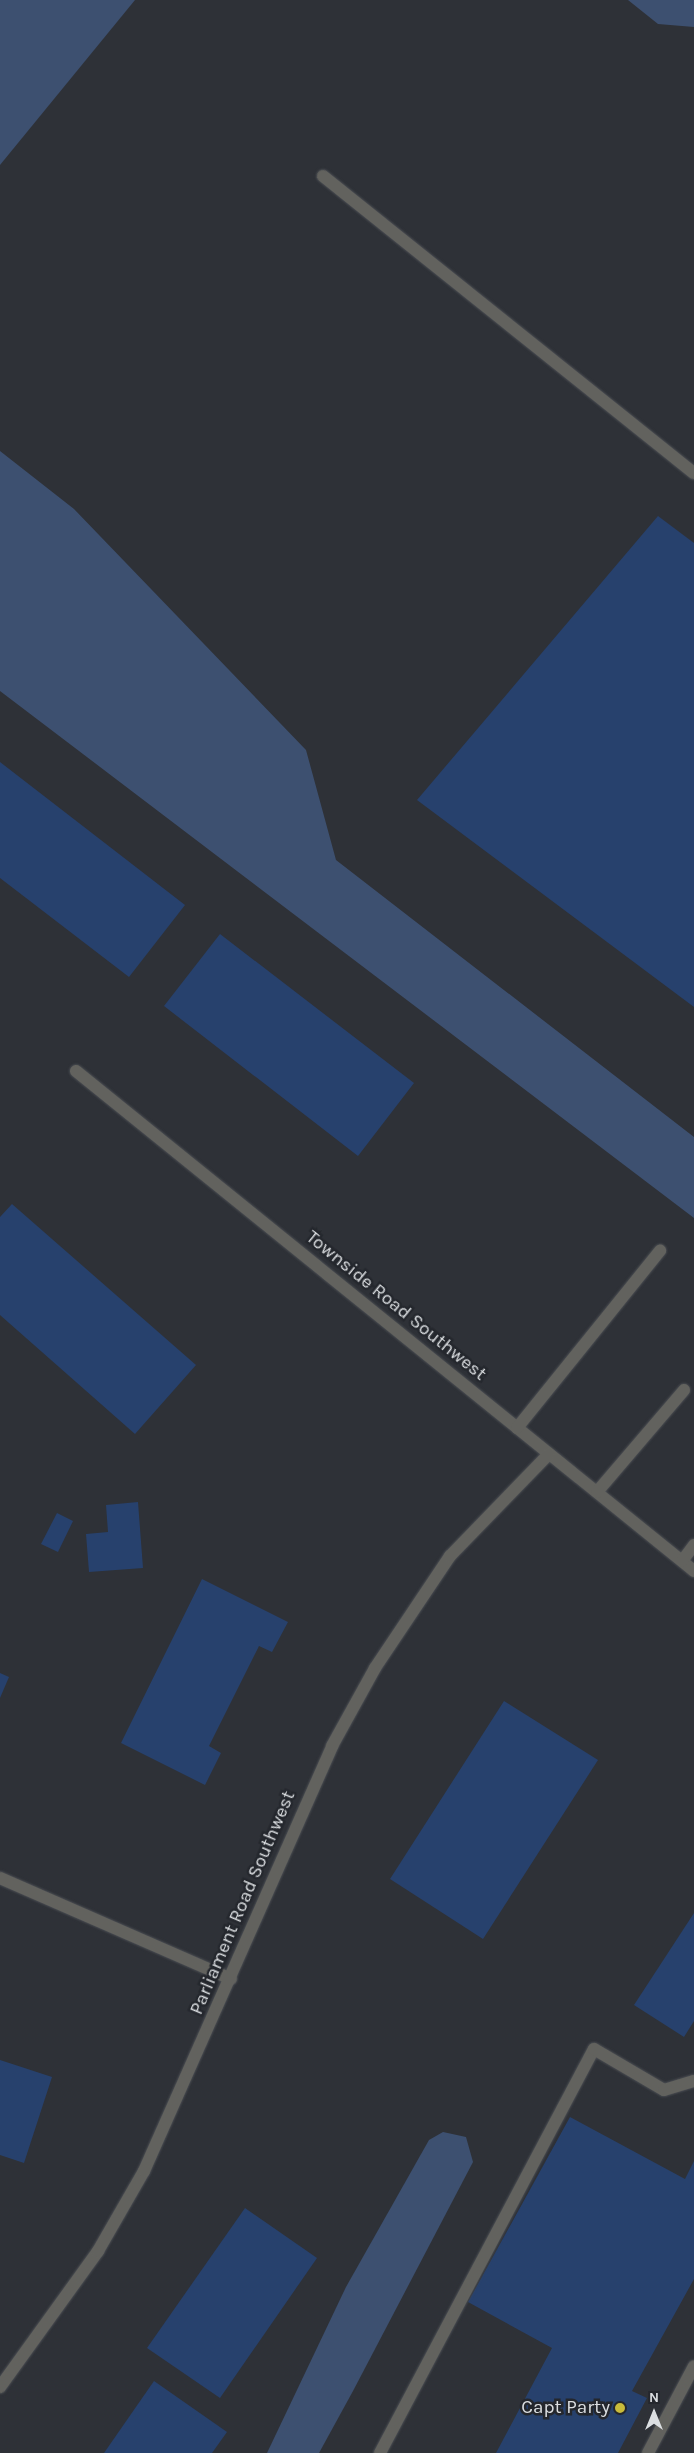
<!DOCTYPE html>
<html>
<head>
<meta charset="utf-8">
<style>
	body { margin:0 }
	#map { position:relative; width:694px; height:2453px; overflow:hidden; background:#2e3137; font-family:Karla,sans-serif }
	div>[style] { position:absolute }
	.green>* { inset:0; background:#3d5070 }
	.building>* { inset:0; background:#27416d }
	.roads { filter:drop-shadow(0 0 1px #4a4d52) drop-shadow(0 0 1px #4a4d52) }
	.minor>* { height:12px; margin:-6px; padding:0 6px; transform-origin:6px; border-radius:6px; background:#62625e }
	.dots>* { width:14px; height:14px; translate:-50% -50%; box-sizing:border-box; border:2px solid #24272d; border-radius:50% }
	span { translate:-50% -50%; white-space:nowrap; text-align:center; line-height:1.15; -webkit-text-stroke:5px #24272d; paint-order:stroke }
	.street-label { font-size:19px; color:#dbdee1 }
	.poi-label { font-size:19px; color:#dbdee1 }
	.right { translate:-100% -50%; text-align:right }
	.north { position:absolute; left:629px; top:2388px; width:50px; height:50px; -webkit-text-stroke:4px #24272d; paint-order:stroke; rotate:0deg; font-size:14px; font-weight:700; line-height:20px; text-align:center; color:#dbdee1 }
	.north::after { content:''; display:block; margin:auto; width:18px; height:22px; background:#dbdee1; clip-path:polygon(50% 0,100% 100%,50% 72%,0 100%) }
</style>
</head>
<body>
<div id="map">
	<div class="green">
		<i style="clip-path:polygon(0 0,135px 0,0 165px)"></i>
		<i style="clip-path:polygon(628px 0,694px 0,694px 27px,658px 24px)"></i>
		<i style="clip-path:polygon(0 451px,74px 509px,306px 750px,336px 860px,694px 1137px,694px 1218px,0 691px)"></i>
		<i style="clip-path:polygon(443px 2132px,466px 2137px,473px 2162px,353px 2391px,319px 2453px,267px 2453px,346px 2287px,429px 2140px)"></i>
	</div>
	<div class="building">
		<i style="clip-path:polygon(658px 516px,694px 543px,694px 1007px,417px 800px)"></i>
		<i style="clip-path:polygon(0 762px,185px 905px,129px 977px,0 878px)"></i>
		<i style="clip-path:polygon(220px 934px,414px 1083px,358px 1156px,164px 1006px)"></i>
		<i style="clip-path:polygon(12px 1204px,196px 1365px,135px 1434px,0 1315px,0 1217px)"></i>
		<i style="clip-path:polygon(138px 1502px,143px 1568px,89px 1572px,86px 1534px,108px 1532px,106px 1505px)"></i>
		<i style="clip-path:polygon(57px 1513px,73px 1521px,58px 1552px,41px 1544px)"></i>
		<i style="clip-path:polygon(202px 1579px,288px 1622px,272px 1652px,259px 1646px,209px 1746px,221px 1753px,205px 1785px,121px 1743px)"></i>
		<i style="clip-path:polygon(0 1673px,9px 1677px,0 1698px)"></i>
		<i style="clip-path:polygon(504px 1701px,598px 1760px,483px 1939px,390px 1879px)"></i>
		<i style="clip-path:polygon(694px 1913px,694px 2021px,684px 2037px,634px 2005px)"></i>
		<i style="clip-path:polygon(0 2060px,52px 2077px,24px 2163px,0 2155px)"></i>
		<i style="clip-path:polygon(570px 2117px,685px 2179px,694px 2161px,694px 2279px,632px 2391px,647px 2398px,618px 2453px,496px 2453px,552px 2348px,468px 2302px)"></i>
		<i style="clip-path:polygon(245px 2208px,317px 2258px,220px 2398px,147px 2348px)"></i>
		<i style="clip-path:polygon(154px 2381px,227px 2432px,212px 2453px,104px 2453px)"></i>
	</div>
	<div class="roads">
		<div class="minor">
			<i style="left:323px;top:176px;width:475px;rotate:38.7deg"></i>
			<i style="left:76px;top:1071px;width:795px;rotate:38.97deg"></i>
			<i style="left:517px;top:1428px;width:228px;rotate:-51.1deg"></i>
			<i style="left:597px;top:1492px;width:134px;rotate:-49.5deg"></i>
			<i style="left:682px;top:1561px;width:20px;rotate:-53deg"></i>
			<i style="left:0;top:1878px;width:252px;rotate:23.6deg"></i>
			<i style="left:0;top:2387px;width:168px;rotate:-54.2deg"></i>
			<i style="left:98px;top:2251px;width:92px;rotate:-60.1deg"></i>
			<i style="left:144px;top:2171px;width:465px;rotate:-66.1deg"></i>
			<i style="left:332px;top:1746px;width:89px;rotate:-61.1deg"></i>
			<i style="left:375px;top:1668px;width:135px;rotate:-56.2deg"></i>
			<i style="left:450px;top:1556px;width:142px;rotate:-45.9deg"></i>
			<i style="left:380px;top:2453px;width:457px;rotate:-62.1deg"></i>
			<i style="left:594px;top:2049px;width:81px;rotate:30.4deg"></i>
			<i style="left:664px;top:2090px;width:31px;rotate:-17deg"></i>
			<i style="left:648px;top:2453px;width:98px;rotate:-62.1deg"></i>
		</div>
	</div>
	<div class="dots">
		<i style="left:620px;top:2408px;background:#c8bb3b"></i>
	</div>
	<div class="street-label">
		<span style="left:396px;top:1306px;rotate:39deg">Townside Road Southwest</span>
		<span style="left:243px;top:1903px;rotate:-67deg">Parliament Road Southwest</span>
	</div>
	<div class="poi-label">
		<span class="right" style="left:610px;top:2408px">Capt Party</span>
	</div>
	<div class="north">N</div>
</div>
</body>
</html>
